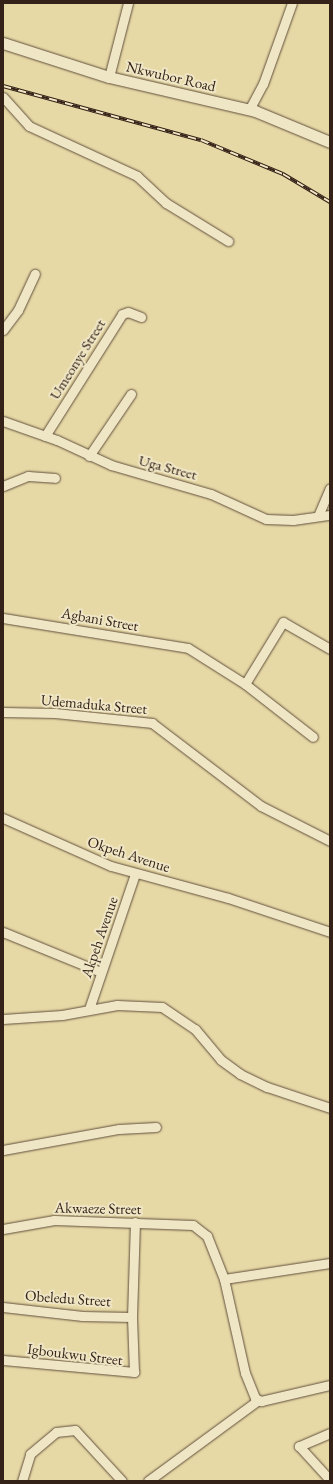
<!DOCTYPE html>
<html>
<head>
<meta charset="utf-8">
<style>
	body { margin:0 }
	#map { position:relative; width:333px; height:1484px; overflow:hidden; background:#e7d9a6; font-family:"EB Garamond",serif }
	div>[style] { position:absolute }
	.roads { filter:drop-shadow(0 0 1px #614f3c) drop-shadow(0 0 1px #614f3c) }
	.minor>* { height:9px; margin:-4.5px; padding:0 4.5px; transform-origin:4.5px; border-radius:4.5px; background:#efe6c5 }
	.tertiary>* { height:11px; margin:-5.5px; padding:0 5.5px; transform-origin:5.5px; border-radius:5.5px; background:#efe6c5 }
	.rail>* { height:4px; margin-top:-2px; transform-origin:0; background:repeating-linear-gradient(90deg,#efe6c5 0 8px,#342118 0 16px); box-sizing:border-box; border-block:1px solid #342118 }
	span { translate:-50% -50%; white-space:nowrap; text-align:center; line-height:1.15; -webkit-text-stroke:4px #efe6c5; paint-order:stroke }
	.street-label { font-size:15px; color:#342118 }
	.frame { position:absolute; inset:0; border:4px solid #342118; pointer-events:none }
</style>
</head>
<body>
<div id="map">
	<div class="roads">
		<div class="minor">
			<i style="left:109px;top:77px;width:76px;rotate:-75.6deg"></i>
			<i style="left:3px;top:97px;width:39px;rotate:48deg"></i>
			<i style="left:29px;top:126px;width:119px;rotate:24.8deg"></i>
			<i style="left:137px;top:176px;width:40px;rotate:43deg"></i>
			<i style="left:166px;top:203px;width:73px;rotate:31.5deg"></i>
			<i style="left:249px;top:110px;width:30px;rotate:-62deg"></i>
			<i style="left:263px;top:84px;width:86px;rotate:-70.3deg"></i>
			<i style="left:3px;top:330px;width:25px;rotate:-53deg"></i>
			<i style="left:18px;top:310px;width:40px;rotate:-65deg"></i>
			<i style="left:3px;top:421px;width:57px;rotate:19.4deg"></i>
			<i style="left:57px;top:440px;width:60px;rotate:24.8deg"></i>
			<i style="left:111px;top:465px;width:104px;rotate:16.2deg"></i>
			<i style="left:211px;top:494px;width:60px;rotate:24.4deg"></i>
			<i style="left:266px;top:519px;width:27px;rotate:2deg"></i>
			<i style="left:293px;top:520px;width:37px;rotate:-8deg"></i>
			<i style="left:45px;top:436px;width:144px;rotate:-57.7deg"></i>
			<i style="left:122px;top:314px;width:6px;rotate:-18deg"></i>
			<i style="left:128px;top:312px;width:14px;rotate:21deg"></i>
			<i style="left:89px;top:456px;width:75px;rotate:-55.9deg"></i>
			<i style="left:3px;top:486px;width:27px;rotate:-22deg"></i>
			<i style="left:28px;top:476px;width:27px;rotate:4deg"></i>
			<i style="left:318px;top:516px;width:30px;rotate:-67deg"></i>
			<i style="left:3px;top:618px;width:187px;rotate:9.2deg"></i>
			<i style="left:188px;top:648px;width:67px;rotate:32.3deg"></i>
			<i style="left:245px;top:684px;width:73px;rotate:-58.5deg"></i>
			<i style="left:283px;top:622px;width:54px;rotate:29.9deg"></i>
			<i style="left:245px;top:684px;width:86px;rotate:37.9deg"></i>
			<i style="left:3px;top:712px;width:52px;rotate:1.1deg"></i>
			<i style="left:55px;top:713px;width:98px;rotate:5.9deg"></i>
			<i style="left:152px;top:723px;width:137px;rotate:37.3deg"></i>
			<i style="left:261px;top:806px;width:77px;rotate:26.9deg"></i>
			<i style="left:3px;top:818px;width:118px;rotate:24deg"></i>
			<i style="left:111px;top:866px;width:121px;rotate:15.3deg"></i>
			<i style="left:228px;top:898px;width:108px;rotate:18.4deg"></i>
			<i style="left:3px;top:932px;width:106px;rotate:22.2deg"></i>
			<i style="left:89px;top:1009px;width:143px;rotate:-71.2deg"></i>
			<i style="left:3px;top:1019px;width:59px;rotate:-3.9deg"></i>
			<i style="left:62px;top:1015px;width:56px;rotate:-10.3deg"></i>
			<i style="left:117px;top:1005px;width:45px;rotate:2.5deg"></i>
			<i style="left:162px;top:1007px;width:40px;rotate:34deg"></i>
			<i style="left:195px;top:1029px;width:40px;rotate:50deg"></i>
			<i style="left:221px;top:1060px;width:24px;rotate:36deg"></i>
			<i style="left:240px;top:1074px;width:30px;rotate:26deg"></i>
			<i style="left:267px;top:1087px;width:66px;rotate:18.4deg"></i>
			<i style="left:3px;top:1150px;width:118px;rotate:-10.3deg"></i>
			<i style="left:119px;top:1129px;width:37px;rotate:-3deg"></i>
			<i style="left:3px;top:1229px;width:52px;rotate:-10deg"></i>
			<i style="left:54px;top:1220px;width:139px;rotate:2.1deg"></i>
			<i style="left:193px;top:1225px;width:18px;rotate:38deg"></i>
			<i style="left:207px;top:1236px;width:46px;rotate:68.4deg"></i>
			<i style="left:224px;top:1279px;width:96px;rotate:77.4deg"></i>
			<i style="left:245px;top:1373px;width:27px;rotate:68deg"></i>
			<i style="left:255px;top:1398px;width:7px;rotate:27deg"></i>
			<i style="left:261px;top:1401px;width:71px;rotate:-13.1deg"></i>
			<i style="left:224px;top:1279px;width:107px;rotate:-8.6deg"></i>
			<i style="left:3px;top:1307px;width:80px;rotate:6.5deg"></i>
			<i style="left:82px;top:1316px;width:50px;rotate:1.1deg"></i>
			<i style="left:3px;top:1360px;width:132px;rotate:5.2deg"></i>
			<i style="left:134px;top:1372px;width:55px;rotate:-92.1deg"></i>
			<i style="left:132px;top:1317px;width:95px;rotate:-88.2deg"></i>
			<i style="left:330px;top:1433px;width:34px;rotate:157deg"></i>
			<i style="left:299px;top:1446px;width:46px;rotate:47.6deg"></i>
			<i style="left:22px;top:1481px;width:28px;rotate:-73deg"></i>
			<i style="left:30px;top:1454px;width:34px;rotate:-40deg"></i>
			<i style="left:56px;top:1432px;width:19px;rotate:-6deg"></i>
			<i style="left:75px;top:1430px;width:69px;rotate:47.3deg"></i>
			<i style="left:148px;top:1481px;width:135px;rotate:-36.3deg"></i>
		</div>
		<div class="tertiary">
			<i style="left:3px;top:43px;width:111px;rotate:17.8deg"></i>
			<i style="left:109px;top:77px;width:150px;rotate:13.1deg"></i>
			<i style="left:255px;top:111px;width:81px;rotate:22.5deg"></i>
		</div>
	</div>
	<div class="rail">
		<i style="left:3px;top:86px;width:205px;rotate:15.3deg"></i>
		<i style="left:201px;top:140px;width:89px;rotate:22.5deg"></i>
		<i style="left:283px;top:174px;width:55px;rotate:30.8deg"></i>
	</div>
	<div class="street-label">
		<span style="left:171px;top:76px;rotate:13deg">Nkwubor Road</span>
		<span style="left:77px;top:359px;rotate:-58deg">Umeonye Street</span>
		<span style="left:168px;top:467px;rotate:15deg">Uga Street</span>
		<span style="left:100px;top:619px;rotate:10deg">Agbani Street</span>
		<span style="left:94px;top:704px;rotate:5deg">Udemaduka Street</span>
		<span style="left:129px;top:854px;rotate:18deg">Okpeh Avenue</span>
		<span style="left:99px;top:937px;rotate:-71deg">Akpeh Avenue</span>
		<span style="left:98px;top:1208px;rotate:1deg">Akwaeze Street</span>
		<span style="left:68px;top:1298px;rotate:4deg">Obeledu Street</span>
		<span style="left:75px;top:1354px;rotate:7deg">Igboukwu Street</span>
	</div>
	<div class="frame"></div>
</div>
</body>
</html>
